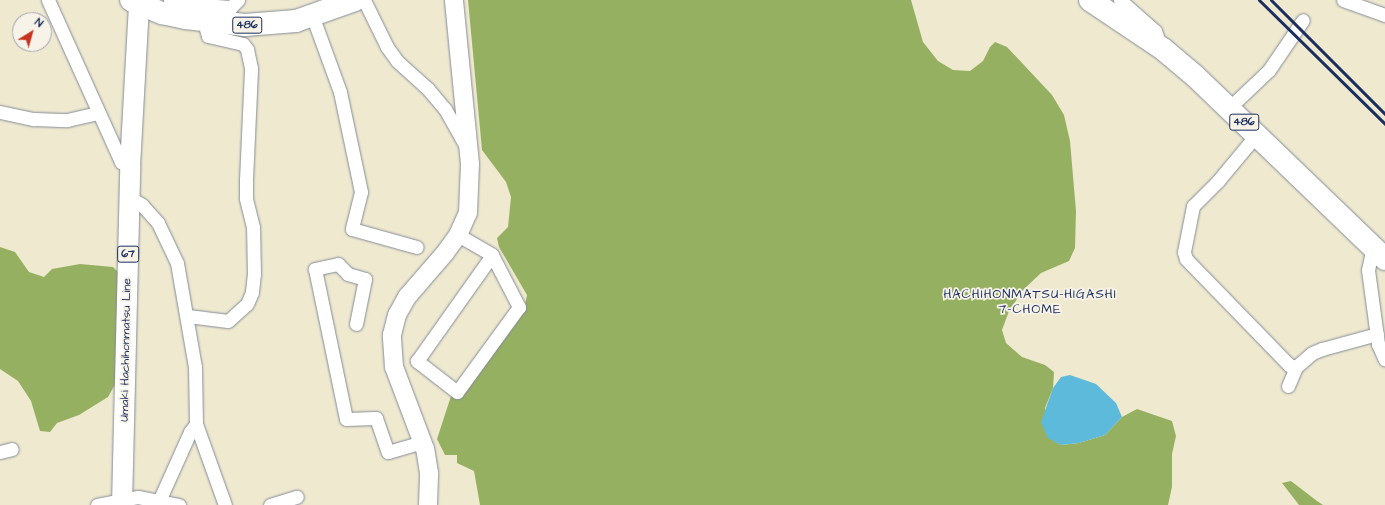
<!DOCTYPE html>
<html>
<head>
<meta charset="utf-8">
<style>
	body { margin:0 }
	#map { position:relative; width:1385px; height:505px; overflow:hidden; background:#efe9d0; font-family:"Architects Daughter",sans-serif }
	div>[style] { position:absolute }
	.forest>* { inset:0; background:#96b062 }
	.water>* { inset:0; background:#5dbadb }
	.roads { filter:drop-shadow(0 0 1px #858c97) drop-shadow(0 0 1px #858c97) }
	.street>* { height:13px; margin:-6.5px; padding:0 6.5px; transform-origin:6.5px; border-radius:6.5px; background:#fff }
	.secondary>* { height:18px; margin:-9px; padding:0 9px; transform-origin:9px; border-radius:9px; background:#fff }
	.primary>* { height:20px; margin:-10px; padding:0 10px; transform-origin:10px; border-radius:10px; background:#fff }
	.highway>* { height:22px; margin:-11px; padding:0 11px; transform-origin:11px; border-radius:11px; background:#fff }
	.rail>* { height:3px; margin:-1.5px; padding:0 1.5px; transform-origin:1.5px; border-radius:1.5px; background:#1b2f5e }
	span { translate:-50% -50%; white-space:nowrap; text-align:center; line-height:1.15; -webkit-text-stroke:3.5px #f7f3e8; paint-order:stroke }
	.shield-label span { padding:1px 3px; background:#f7f3e8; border:1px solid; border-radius:3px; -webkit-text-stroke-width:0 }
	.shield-label { font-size:11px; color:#1b2f5e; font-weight:700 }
	.street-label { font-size:12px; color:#1b2f5e }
	.neighbourhood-label { font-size:13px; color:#1b2f5e; letter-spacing:1px }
	.north { position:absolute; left:12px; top:12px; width:40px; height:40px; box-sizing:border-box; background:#f7f3e8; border:1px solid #9fa5b1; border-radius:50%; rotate:37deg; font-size:11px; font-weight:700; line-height:16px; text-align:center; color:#1b2f5e }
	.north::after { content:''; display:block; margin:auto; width:14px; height:18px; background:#c8321e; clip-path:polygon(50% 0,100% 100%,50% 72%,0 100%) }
</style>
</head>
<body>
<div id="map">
	<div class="forest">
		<i style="clip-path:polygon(468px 0,911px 0,923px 42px,938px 61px,953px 70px,970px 71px,983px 61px,990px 47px,995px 42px,1007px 47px,1052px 95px,1064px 115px,1070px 141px,1076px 211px,1075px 248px,1069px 261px,1041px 273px,1023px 290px,1009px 311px,1002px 330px,1006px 343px,1022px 357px,1045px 365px,1054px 372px,1053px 388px,1045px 408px,1048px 437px,1061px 445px,1079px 443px,1105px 435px,1122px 417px,1137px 409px,1172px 421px,1176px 436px,1172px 454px,1172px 487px,1168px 505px,480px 505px,474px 471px,457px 463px,457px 455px,445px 455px,437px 439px,453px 390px,524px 309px,527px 295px,499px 247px,497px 238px,508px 227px,511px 197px,506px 182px,482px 150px)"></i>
		<i style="clip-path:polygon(0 247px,15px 252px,29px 272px,44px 277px,52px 269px,80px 264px,113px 267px,119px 273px,117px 381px,108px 397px,79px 415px,57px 423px,50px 432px,40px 431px,31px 401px,18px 381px,0 369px)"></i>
		<i style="clip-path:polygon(1291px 481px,1317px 501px,1323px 505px,1299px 505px,1282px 483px)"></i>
	</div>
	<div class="water">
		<i style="clip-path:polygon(1070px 375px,1096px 384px,1116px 403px,1122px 417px,1105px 435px,1079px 443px,1061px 445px,1048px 438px,1041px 422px,1053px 388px,1061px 377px)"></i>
	</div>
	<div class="roads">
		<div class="street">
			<i style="left:48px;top:0;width:178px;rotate:65.7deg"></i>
			<i style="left:121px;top:162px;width:10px;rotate:24deg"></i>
			<i style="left:170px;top:0;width:23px;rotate:10deg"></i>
			<i style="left:193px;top:4px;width:4px;rotate:-90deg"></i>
			<i style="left:364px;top:0;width:52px;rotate:63.9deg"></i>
			<i style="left:387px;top:47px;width:17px;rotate:54deg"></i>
			<i style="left:397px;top:61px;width:42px;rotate:42.1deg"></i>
			<i style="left:428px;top:89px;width:26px;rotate:50deg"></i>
			<i style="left:445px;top:109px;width:45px;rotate:60.6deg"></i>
			<i style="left:1120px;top:0;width:47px;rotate:41.5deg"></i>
			<i style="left:1155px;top:31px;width:12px;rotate:70deg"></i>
			<i style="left:1343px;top:0;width:45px;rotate:19.7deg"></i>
			<i style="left:193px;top:4px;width:38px;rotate:5deg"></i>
			<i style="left:231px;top:7px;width:10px;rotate:-45deg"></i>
			<i style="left:312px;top:15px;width:82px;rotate:70deg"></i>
			<i style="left:340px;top:92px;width:102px;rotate:78.1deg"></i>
			<i style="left:361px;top:192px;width:38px;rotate:104deg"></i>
			<i style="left:352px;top:229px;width:67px;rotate:15.5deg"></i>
			<i style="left:1229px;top:108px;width:55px;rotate:-43.5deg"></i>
			<i style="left:1269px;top:70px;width:60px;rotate:-55.8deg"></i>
			<i style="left:0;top:112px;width:35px;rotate:12deg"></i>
			<i style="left:34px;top:119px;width:33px;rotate:2deg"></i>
			<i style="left:67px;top:120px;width:32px;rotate:-13deg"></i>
			<i style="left:1257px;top:134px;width:61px;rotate:129.7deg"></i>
			<i style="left:1218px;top:181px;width:35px;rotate:135deg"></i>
			<i style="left:1193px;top:206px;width:47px;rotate:101.1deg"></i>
			<i style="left:1184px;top:252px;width:7px;rotate:74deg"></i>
			<i style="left:1186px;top:259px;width:148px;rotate:45.8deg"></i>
			<i style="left:1289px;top:365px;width:7px;rotate:16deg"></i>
			<i style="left:1296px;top:367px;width:21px;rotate:-41deg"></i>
			<i style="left:1312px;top:353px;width:11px;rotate:-22deg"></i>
			<i style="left:1322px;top:349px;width:57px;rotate:-15.3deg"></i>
			<i style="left:130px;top:198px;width:14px;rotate:30deg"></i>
			<i style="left:142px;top:205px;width:24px;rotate:48deg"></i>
			<i style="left:158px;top:223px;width:44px;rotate:64.6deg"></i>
			<i style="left:177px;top:263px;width:106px;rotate:80.2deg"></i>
			<i style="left:195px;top:367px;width:57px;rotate:89deg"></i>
			<i style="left:196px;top:424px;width:86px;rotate:70.3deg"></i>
			<i style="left:458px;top:235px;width:39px;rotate:30deg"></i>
			<i style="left:492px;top:255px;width:59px;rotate:62.6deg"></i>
			<i style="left:519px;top:307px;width:105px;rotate:126.1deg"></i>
			<i style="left:457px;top:392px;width:51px;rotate:-142.2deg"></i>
			<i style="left:417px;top:361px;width:130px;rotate:-54.7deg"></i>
			<i style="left:1377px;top:251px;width:8px;rotate:140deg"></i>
			<i style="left:1371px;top:256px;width:14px;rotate:102deg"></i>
			<i style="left:1368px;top:270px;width:75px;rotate:82.3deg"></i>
			<i style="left:1378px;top:344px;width:17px;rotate:66deg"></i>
			<i style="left:188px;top:316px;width:40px;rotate:7.1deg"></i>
			<i style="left:228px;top:321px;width:25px;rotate:-42deg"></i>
			<i style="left:247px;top:304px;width:13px;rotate:-67deg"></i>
			<i style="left:252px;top:292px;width:18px;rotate:-84deg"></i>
			<i style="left:254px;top:274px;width:47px;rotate:-91.2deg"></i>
			<i style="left:253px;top:227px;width:30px;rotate:-104deg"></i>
			<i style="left:246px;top:198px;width:18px;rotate:-90deg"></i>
			<i style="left:246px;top:180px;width:112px;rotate:-87.4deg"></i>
			<i style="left:251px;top:68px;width:19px;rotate:-102deg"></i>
			<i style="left:247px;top:49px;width:6px;rotate:-129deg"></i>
			<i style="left:243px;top:44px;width:36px;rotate:-167deg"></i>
			<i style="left:208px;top:36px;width:15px;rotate:-106deg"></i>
			<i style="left:356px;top:324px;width:46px;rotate:-78.7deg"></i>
			<i style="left:365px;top:279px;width:18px;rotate:-164deg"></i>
			<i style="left:348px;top:274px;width:14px;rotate:-135deg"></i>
			<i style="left:338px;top:264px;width:24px;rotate:168deg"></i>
			<i style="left:315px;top:269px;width:153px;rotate:78.3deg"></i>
			<i style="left:346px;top:419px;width:30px;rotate:-2deg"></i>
			<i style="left:376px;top:418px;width:36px;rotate:71deg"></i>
			<i style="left:388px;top:452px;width:35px;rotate:-16deg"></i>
			<i style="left:1288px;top:386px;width:21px;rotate:-67deg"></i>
			<i style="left:0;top:452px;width:12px;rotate:-14deg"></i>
			<i style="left:159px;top:501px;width:76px;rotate:-65.8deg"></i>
			<i style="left:190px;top:432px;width:10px;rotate:-53deg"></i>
			<i style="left:97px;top:505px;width:42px;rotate:-11deg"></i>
			<i style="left:138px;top:497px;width:42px;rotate:11deg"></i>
			<i style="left:270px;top:505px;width:28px;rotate:-17deg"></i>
		</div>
		<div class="secondary">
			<i style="left:428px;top:505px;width:32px;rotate:-88deg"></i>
			<i style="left:429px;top:473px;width:24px;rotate:-99deg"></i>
			<i style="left:425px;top:449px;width:88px;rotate:-110.7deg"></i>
			<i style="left:394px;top:367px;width:32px;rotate:-94deg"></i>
			<i style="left:392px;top:335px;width:21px;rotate:-76deg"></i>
			<i style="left:397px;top:315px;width:21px;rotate:-61deg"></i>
			<i style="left:407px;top:297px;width:58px;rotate:-49.2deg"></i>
			<i style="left:445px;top:253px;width:22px;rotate:-54deg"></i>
			<i style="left:458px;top:235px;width:24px;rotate:-66deg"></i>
			<i style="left:468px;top:213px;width:49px;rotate:-87.7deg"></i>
			<i style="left:470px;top:164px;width:165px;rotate:-95.6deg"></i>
		</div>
		<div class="primary">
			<i style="left:122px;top:505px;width:339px;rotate:-88.6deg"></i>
			<i style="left:130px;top:166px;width:162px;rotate:-86.8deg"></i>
		</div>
		<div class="highway">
			<i style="left:131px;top:0;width:34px;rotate:23deg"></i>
			<i style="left:162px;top:13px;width:25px;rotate:12deg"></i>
			<i style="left:186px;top:18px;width:59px;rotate:6.8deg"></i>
			<i style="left:245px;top:25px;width:51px;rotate:-4.5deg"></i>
			<i style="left:296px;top:21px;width:63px;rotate:-19.6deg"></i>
			<i style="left:1090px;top:0;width:88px;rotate:33.9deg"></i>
			<i style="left:1163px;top:49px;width:42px;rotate:40.2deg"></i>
			<i style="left:1195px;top:76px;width:264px;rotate:43.9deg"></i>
		</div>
	</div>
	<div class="rail">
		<i style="left:1259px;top:0;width:177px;rotate:44.5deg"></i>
		<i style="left:1271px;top:0;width:161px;rotate:45deg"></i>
	</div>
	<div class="shield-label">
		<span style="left:247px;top:25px">486</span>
		<span style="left:1244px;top:122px">486</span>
		<span style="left:128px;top:254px">67</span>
	</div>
	<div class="street-label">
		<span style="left:126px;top:350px;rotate:-89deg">Umaki Hachihonmatsu Line</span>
	</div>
	<div class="neighbourhood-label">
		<span style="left:1030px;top:302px">HACHIHONMATSU-HIGASHI<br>7-CHOME</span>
	</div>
	<div class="north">N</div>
</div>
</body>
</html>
